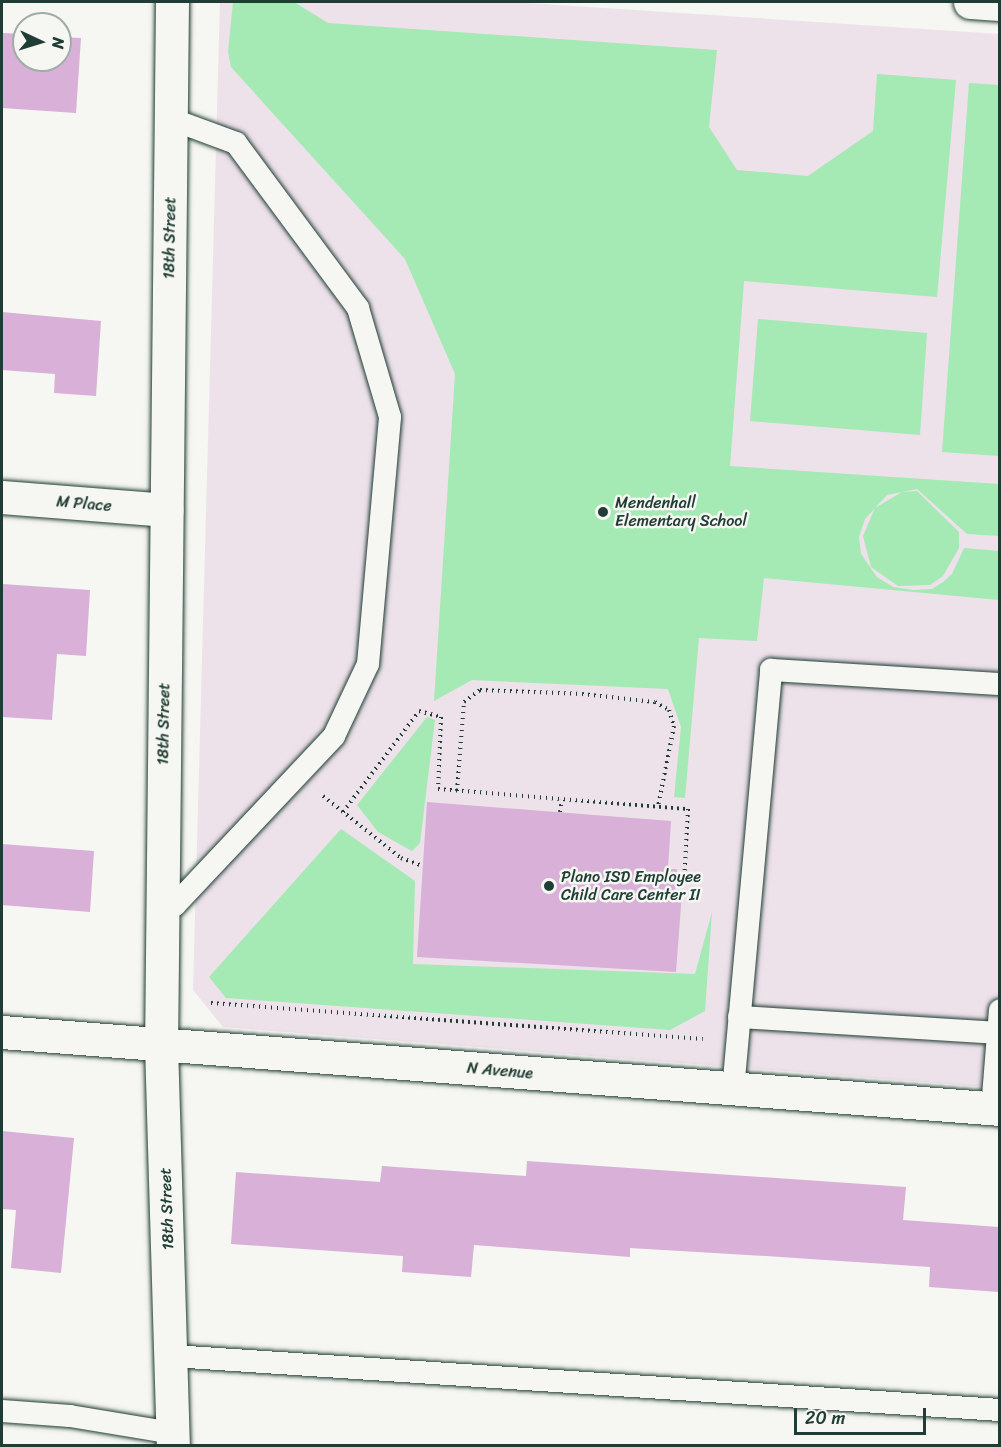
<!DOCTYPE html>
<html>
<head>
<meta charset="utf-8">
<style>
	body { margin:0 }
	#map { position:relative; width:1001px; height:1447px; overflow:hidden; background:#f6f6f2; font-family:Sriracha,sans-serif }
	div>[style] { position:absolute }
	.built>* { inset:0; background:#ede1ea }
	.green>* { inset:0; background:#a5e9b4 }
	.building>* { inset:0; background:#d8b0d8 }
	.path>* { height:4px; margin-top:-2px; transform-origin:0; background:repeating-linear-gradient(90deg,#1f3d34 0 1.5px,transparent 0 6px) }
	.roads { filter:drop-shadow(0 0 2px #1f3d34) drop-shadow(0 0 2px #1f3d34) }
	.lane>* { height:22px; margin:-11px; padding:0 11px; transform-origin:11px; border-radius:11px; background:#f6f6f2 }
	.street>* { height:33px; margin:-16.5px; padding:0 16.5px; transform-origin:16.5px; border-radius:16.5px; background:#f6f6f2 }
	.secondary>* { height:33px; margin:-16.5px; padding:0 16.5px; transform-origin:16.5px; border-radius:16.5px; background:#f6f6f2 }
	.dots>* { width:16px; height:16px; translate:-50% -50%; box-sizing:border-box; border:3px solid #f6f6f2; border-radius:50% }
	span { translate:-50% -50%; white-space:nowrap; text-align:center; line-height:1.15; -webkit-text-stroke:5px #f6f6f2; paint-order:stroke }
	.street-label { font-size:16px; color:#1f3d34 }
	.poi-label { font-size:16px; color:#1f3d34 }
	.left { translate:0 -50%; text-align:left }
	.frame { position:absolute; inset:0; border:3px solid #1f3d34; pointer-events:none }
	.north { position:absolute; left:12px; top:12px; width:60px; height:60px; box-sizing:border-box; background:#f6f6f2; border:2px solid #a0aca6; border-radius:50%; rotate:94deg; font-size:16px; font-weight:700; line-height:24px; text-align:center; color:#1f3d34 }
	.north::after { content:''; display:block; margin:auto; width:21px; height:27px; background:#1f3d34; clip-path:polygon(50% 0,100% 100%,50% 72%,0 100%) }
	.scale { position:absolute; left:794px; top:1408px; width:132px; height:27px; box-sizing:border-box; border:3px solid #1f3d34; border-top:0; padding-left:8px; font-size:18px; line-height:21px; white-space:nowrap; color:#1f3d34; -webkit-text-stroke:4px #f6f6f2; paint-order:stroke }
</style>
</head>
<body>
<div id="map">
	<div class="built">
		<i style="clip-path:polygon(220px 2px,512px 2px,999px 34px,999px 1088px,223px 1027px,193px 990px)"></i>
	</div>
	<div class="green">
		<i style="clip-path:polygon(233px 2px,294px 2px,328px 23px,717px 50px,709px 127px,737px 170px,808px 176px,873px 131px,877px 74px,956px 80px,937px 297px,744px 281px,730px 466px,999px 484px,999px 536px,967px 534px,917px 489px,887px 495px,865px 519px,859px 537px,861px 554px,877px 577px,893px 587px,913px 590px,932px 589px,943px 582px,952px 574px,964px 548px,999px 551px,999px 600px,764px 578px,757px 641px,699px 638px,685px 798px,674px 797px,681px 727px,668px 689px,472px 680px,434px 701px,455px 374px,405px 259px,231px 67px,228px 52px)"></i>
		<i style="clip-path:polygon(969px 83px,999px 85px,999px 456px,942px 452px)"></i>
		<i style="clip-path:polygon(758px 319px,927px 333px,920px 435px,750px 421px)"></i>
		<i style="clip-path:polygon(917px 491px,959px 532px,959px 548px,943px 576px,930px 585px,898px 586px,871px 567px,863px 536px,875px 508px,902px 492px)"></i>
		<i style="clip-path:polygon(427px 717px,435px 720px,420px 843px,412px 851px,378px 832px,357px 805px)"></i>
		<i style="clip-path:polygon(341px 829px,415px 881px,413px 964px,695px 974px,712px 912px,705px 1011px,670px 1030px,226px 998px,209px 977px)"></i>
	</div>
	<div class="building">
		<i style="clip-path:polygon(2px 33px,24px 34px,24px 60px,60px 60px,60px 37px,81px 38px,76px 113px,2px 108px)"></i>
		<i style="clip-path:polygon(2px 312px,101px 321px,96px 396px,54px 393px,55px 374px,2px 370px)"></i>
		<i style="clip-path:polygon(2px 584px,90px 590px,86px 656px,57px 654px,52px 720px,2px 717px)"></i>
		<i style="clip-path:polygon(427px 802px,671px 821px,668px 869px,677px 869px,675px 893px,682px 893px,676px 972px,417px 957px)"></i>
		<i style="clip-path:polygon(2px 844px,94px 851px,90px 912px,2px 905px)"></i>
		<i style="clip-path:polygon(2px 1131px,74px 1138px,61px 1273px,11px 1268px,16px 1210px,2px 1209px)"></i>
		<i style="clip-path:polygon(527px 1161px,906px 1187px,903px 1220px,999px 1227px,999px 1292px,929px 1287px,930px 1267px,766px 1256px,630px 1248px,630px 1257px,474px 1245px,471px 1277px,402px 1272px,403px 1256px,231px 1244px,236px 1172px,380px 1182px,382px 1166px,526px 1176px)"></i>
	</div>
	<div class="path">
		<i style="left:457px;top:791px;width:89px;rotate:-85.5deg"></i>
		<i style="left:464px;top:702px;width:20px;rotate:-37deg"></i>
		<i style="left:480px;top:690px;width:102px;rotate:2.2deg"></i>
		<i style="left:582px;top:694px;width:73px;rotate:6.3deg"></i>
		<i style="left:655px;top:702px;width:16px;rotate:30deg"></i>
		<i style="left:669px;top:710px;width:17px;rotate:73deg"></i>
		<i style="left:674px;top:726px;width:83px;rotate:101.2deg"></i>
		<i style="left:323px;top:796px;width:100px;rotate:38.5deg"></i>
		<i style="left:401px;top:858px;width:23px;rotate:20deg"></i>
		<i style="left:343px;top:812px;width:126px;rotate:-53deg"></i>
		<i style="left:419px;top:711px;width:23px;rotate:15deg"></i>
		<i style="left:441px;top:717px;width:72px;rotate:92.4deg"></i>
		<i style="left:438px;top:789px;width:251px;rotate:4.6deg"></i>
		<i style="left:688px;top:809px;width:71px;rotate:93.2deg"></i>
		<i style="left:684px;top:880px;width:8px;rotate:-173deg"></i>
		<i style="left:560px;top:812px;width:12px;rotate:-81deg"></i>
		<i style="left:211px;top:1003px;width:493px;rotate:4.2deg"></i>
	</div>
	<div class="roads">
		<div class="lane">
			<i style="left:162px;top:909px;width:14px;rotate:-17deg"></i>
			<i style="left:175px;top:905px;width:232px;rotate:-46.7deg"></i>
			<i style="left:334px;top:736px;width:80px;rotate:-64.7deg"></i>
			<i style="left:368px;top:664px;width:248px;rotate:-84.9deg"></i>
			<i style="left:390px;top:417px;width:114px;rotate:-106.4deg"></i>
			<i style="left:358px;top:308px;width:205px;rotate:-126.5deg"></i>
			<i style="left:236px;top:143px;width:69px;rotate:-159.7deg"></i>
			<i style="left:739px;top:1017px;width:258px;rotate:3.5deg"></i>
			<i style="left:733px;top:1090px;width:422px;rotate:-84.8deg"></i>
			<i style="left:771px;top:670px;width:229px;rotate:3.5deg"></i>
			<i style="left:992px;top:1109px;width:99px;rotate:-85.4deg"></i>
			<i style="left:172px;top:1356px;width:830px;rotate:3.73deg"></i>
			<i style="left:2px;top:1411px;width:68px;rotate:4.2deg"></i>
			<i style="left:70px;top:1416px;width:104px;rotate:9.4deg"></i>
		</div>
		<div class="street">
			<i style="left:970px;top:2px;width:30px;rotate:4deg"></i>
			<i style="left:2px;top:497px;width:165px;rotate:4.5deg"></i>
			<i style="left:2px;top:1032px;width:1001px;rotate:4.41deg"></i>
		</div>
		<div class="secondary">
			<i style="left:172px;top:2px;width:1043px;rotate:90.6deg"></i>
			<i style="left:161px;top:1045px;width:401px;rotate:88.3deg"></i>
		</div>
	</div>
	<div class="dots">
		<i style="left:603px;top:512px;background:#1f3d34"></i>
		<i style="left:549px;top:886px;background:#1f3d34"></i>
	</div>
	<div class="street-label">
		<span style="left:170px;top:238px;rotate:-89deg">18th Street</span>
		<span style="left:84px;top:504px;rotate:5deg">M Place</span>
		<span style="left:164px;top:724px;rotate:-89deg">18th Street</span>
		<span style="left:500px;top:1071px;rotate:5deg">N Avenue</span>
		<span style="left:167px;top:1209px;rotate:-92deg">18th Street</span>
	</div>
	<div class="poi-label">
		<span class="left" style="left:615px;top:512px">Mendenhall<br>Elementary School</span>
		<span class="left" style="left:561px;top:886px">Plano ISD Employee<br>Child Care Center II</span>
	</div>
	<div class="frame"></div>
	<div class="north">N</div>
	<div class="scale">20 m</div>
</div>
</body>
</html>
